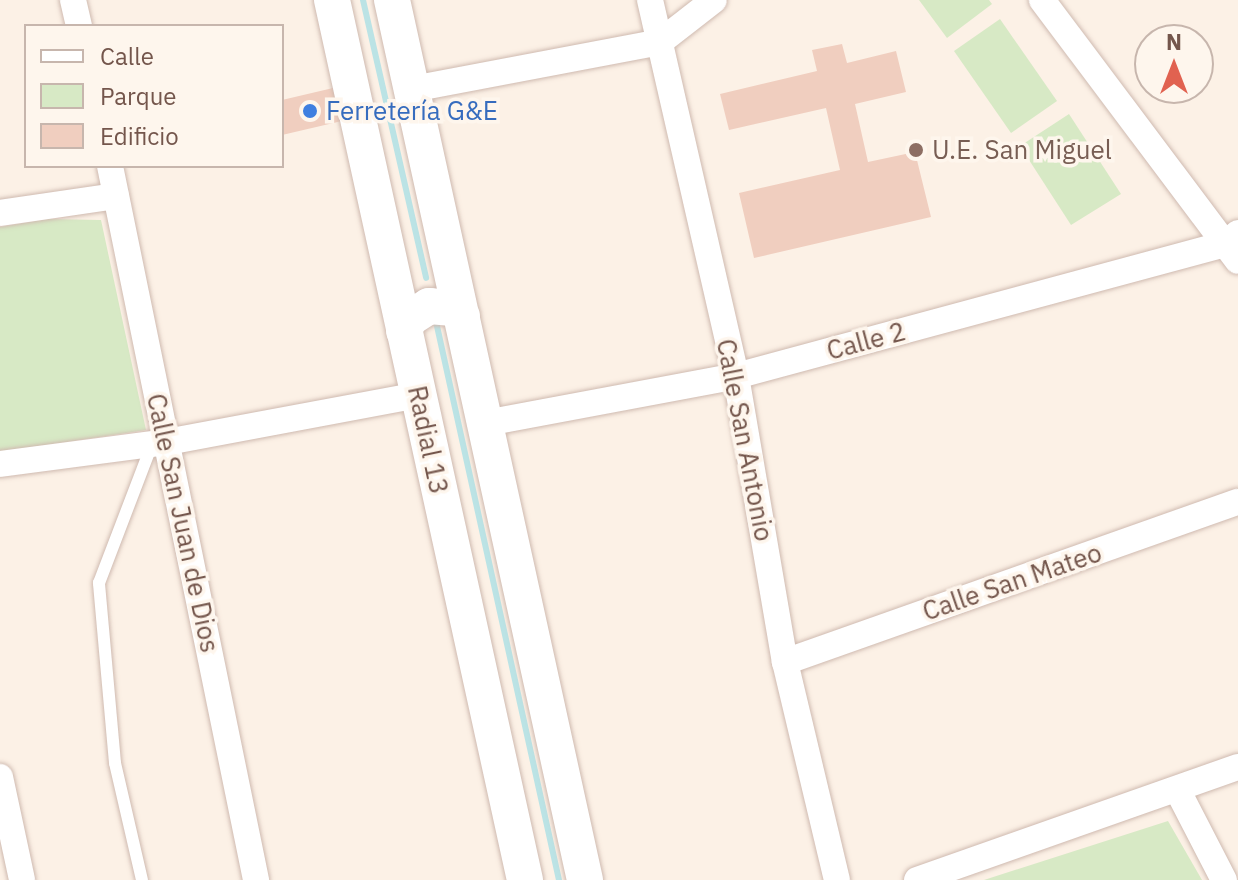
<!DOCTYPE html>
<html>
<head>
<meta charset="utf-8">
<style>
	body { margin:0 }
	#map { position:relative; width:1238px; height:880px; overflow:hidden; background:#fcf1e6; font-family:"IBM Plex Sans",sans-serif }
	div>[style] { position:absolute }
	.green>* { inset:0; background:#d7e9c5 }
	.stream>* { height:6px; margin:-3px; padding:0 3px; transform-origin:3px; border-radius:3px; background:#bbe3e5 }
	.building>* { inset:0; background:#f0cebf }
	.roads { filter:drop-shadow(0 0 2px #cfbab0) drop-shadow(0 0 2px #cfbab0) }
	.service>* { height:12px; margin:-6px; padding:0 6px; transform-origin:6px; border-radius:6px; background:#fff }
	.minor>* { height:26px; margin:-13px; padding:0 13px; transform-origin:13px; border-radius:13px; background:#fff }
	.secondary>* { height:36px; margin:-18px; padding:0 18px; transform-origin:18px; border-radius:18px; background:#fff }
	.dots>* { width:22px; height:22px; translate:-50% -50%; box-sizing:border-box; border:4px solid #fef6ed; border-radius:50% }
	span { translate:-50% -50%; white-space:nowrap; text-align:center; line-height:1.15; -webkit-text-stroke:7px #fef6ed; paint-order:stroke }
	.shop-label { font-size:26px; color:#366cbe }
	.left { translate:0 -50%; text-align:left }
	.education-label { font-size:26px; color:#785e54 }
	.street-label { font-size:26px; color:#74564c }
	.legend { position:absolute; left:24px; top:24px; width:260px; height:144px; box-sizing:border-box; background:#fef6ed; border:2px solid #c7b6ad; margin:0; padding:10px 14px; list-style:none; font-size:24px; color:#74564c }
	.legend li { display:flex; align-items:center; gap:16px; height:40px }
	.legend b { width:40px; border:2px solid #c7b6ad }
	.north { position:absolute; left:1134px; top:24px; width:80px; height:80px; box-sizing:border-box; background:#fef6ed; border:2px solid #c7b6ad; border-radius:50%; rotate:0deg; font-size:22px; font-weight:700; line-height:32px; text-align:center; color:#74564c }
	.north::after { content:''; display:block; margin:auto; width:28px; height:36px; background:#e16250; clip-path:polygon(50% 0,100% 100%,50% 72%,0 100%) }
</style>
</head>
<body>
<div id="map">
	<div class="green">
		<i style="clip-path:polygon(919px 0,989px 0,992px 4px,947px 38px)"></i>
		<i style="clip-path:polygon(1000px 19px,1057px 101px,1011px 133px,954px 51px)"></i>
		<i style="clip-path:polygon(1069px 114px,1121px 194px,1071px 225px,1020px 146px)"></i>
		<i style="clip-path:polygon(48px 219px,101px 220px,146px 430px,0 452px,0 227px)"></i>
		<i style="clip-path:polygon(1168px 821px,1202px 880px,984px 880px)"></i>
	</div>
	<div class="stream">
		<i style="left:363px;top:0;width:285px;rotate:77.2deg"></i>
		<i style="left:435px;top:317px;width:576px;rotate:77.58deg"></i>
	</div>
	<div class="building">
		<i style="clip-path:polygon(842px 44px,847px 63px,896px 51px,906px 92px,855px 104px,868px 162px,915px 152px,931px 217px,754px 258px,739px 193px,840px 170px,826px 108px,729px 130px,720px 94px,817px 71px,812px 50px)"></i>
		<i style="clip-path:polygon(333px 88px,342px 121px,282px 135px,282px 100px)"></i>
	</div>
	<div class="roads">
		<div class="service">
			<i style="left:142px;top:880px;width:120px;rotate:-103deg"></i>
			<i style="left:115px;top:763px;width:181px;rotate:-95.1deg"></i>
			<i style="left:99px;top:583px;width:149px;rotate:-69.1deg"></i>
		</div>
		<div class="minor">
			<i style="left:73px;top:0;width:27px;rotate:77deg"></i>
			<i style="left:650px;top:0;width:386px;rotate:77.1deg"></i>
			<i style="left:736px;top:376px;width:290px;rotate:80.3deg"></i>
			<i style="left:785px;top:662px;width:224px;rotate:76.6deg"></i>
			<i style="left:1042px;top:0;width:326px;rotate:53.1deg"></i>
			<i style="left:412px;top:89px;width:252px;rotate:-10.7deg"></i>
			<i style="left:660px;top:42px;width:68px;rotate:-37.9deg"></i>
			<i style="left:110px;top:166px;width:729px;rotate:78.44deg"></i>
			<i style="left:0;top:213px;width:117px;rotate:-8.3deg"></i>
			<i style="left:486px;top:423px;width:254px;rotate:-10.6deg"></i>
			<i style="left:736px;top:376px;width:507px;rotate:-15.11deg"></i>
			<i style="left:1225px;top:244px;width:17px;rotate:-40deg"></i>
			<i style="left:0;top:464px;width:168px;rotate:-7.5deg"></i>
			<i style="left:167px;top:442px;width:255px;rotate:-10.6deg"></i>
			<i style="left:785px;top:662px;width:480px;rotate:-19.5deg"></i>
			<i style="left:0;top:777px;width:105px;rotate:77.9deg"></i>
			<i style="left:1178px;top:791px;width:100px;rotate:62.7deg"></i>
			<i style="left:917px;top:880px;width:340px;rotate:-19.4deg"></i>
		</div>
		<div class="secondary">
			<i style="left:332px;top:0;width:901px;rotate:77.63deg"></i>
			<i style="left:392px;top:0;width:901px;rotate:77.63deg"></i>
			<i style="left:404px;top:331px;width:13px;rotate:-67deg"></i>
			<i style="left:409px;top:319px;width:24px;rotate:-33deg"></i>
			<i style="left:429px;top:306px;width:24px;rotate:5deg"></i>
			<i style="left:453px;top:308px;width:12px;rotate:42deg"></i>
		</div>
	</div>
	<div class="dots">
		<i style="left:310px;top:111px;background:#3f7fe0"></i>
		<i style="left:916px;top:150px;background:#8d6e63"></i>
	</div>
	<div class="shop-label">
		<span class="left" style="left:326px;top:111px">Ferretería G&amp;E</span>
	</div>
	<div class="education-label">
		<span class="left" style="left:932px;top:150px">U.E. San Miguel</span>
	</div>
	<div class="street-label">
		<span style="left:866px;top:341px;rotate:-15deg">Calle 2</span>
		<span style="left:428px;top:440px;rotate:78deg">Radial 13</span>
		<span style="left:745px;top:440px;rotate:79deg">Calle San Antonio</span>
		<span style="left:183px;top:523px;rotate:78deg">Calle San Juan de Dios</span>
		<span style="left:1012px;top:582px;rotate:-19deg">Calle San Mateo</span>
	</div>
	<ul class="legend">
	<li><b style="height:10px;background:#fff"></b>Calle</li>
	<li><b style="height:22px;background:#d7e9c5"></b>Parque</li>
	<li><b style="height:22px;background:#f0cebf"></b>Edificio</li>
	</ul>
	<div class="north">N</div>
</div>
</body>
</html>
